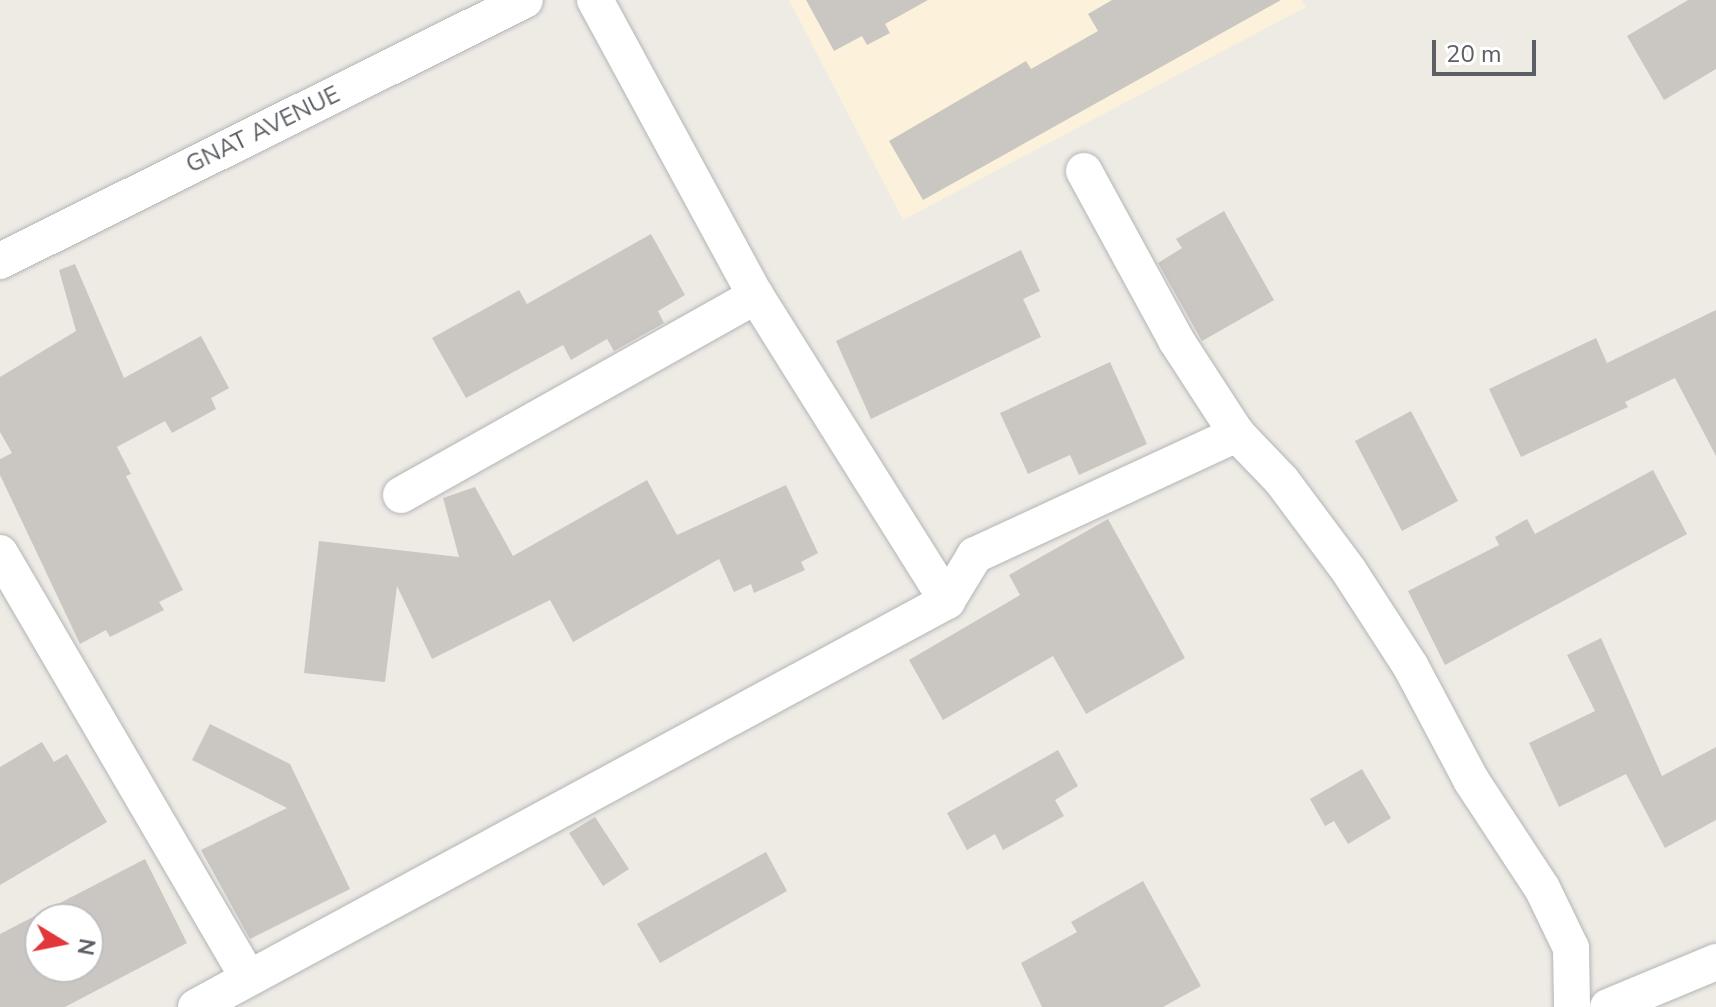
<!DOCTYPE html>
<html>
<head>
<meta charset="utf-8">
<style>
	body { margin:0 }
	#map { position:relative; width:1716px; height:1007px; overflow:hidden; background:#eeebe4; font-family:"Nunito Sans",sans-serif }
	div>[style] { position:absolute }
	.commercial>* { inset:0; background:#fcf1db }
	.building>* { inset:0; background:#cac6c1 }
	.roads { filter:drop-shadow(0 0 2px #b2b5b9) drop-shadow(0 0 2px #b2b5b9) }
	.street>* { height:36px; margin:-18px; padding:0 18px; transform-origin:18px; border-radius:18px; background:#fff }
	span { translate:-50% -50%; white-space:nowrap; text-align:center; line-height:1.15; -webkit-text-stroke:7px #fff; paint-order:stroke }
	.street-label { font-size:24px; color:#5c6064 }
	.north { position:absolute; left:24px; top:903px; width:80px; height:80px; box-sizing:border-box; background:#fff; border:2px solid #bebfc1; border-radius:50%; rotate:100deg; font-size:22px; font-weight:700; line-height:32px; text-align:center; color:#5c6064 }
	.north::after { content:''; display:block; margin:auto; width:28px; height:36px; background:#e23639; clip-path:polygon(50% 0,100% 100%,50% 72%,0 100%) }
	.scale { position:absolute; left:1432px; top:40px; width:104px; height:36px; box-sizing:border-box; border:4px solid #5c6064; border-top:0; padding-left:10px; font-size:24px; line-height:28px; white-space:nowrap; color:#5c6064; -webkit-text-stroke:6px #fff; paint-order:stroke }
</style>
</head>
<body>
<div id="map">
	<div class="commercial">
		<i style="clip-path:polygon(789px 0,1301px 0,1306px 7px,903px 220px)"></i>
	</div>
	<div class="building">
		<i style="clip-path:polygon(806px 0,928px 0,885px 24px,890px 33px,867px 45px,862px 36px,834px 51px)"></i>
		<i style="clip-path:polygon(1112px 0,1281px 0,923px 200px,889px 141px,1026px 61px,1031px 69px,1098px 31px,1088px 14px)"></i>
		<i style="clip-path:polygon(1688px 0,1716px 0,1716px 69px,1664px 100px,1627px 36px)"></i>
		<i style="clip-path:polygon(1224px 211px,1274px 300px,1202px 341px,1158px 263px,1182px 248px,1176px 239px)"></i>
		<i style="clip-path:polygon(651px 234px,685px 295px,658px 311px,664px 323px,614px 351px,607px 339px,571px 360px,563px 345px,466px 398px,432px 338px,519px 290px,527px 304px)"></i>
		<i style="clip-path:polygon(1021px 250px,1040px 291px,1023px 299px,1041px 337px,871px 419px,836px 341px)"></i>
		<i style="clip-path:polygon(75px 264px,124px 378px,201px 336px,229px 388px,211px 398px,216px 409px,172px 433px,165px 421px,117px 447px,131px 474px,126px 476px,183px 590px,159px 602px,164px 610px,110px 637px,106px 630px,80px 644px,0 475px,0 459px,12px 453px,0 432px,0 377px,76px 331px,59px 270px)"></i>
		<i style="clip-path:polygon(1716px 310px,1716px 456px,1675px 378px,1625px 402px,1628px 407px,1521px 457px,1489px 389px,1596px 338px,1607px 363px)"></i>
		<i style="clip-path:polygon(1110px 362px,1147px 444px,1079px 475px,1070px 455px,1028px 474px,1000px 413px)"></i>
		<i style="clip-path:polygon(1411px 411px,1458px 501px,1402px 531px,1355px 441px)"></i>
		<i style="clip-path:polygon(1653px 470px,1687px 534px,1445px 665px,1408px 591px,1499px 545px,1495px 537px,1527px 519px,1535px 534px)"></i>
		<i style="clip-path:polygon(647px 480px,677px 535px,786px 485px,818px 553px,801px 562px,805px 570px,754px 593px,751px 584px,734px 592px,719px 559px,573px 642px,550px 600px,432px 659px,397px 586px,385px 682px,304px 673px,319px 541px,459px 557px,443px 498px,475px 487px,513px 556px)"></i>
		<i style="clip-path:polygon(1108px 519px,1185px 658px,1086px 714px,1053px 656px,943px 720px,909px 660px,1020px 595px,1009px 575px)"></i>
		<i style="clip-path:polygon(1601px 638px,1662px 776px,1716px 747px,1716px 820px,1665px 848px,1626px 774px,1559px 807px,1529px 743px,1595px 711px,1567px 655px)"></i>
		<i style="clip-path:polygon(210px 724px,290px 764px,350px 889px,250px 939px,201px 850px,287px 808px,192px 760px)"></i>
		<i style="clip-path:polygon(42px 742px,54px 762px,67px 754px,107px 822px,0 885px,0 767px)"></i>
		<i style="clip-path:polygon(1058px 750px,1078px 786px,1055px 800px,1064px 816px,1003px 850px,995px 834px,967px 850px,947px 813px)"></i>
		<i style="clip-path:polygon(1362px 769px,1391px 818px,1348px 844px,1334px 821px,1325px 826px,1310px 799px)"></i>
		<i style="clip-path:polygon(595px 817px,629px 869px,603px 886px,569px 833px)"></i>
		<i style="clip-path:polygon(766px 852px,787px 891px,660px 963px,637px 924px)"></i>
		<i style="clip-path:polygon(evenodd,145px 859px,187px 943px,65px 1007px,0 1007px,0 934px,145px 859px,40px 919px,88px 919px,88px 967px,40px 967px,40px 919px)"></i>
		<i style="clip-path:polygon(1143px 881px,1201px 986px,1163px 1007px,1042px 1007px,1021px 963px,1077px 932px,1071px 922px)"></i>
	</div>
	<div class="roads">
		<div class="street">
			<i style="left:595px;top:0;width:337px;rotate:61.5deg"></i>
			<i style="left:756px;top:296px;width:360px;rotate:57.9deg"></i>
			<i style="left:1084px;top:171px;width:192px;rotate:61.4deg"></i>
			<i style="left:1176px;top:340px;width:112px;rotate:57deg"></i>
			<i style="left:1237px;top:434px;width:65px;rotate:46.2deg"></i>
			<i style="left:1282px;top:481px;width:112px;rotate:53.3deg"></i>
			<i style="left:1349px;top:571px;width:114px;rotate:57.1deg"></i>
			<i style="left:1411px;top:667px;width:128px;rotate:62deg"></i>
			<i style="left:1471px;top:780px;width:129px;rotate:56.7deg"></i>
			<i style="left:1542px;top:888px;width:67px;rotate:64.2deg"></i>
			<i style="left:1571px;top:948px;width:59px;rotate:89deg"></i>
			<i style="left:0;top:261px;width:586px;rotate:-26.43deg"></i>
			<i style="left:401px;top:495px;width:407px;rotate:-29.3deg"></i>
			<i style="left:0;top:553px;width:489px;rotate:59.7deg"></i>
			<i style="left:196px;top:1007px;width:854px;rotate:-28.4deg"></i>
			<i style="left:947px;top:601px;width:54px;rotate:-58.7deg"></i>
			<i style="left:975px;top:555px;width:289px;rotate:-24.8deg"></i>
			<i style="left:1608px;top:1007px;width:117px;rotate:-22.6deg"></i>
		</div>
	</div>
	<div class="street-label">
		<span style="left:263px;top:130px;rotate:-26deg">GNAT AVENUE</span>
	</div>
	<div class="north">N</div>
	<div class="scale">20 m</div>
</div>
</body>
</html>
